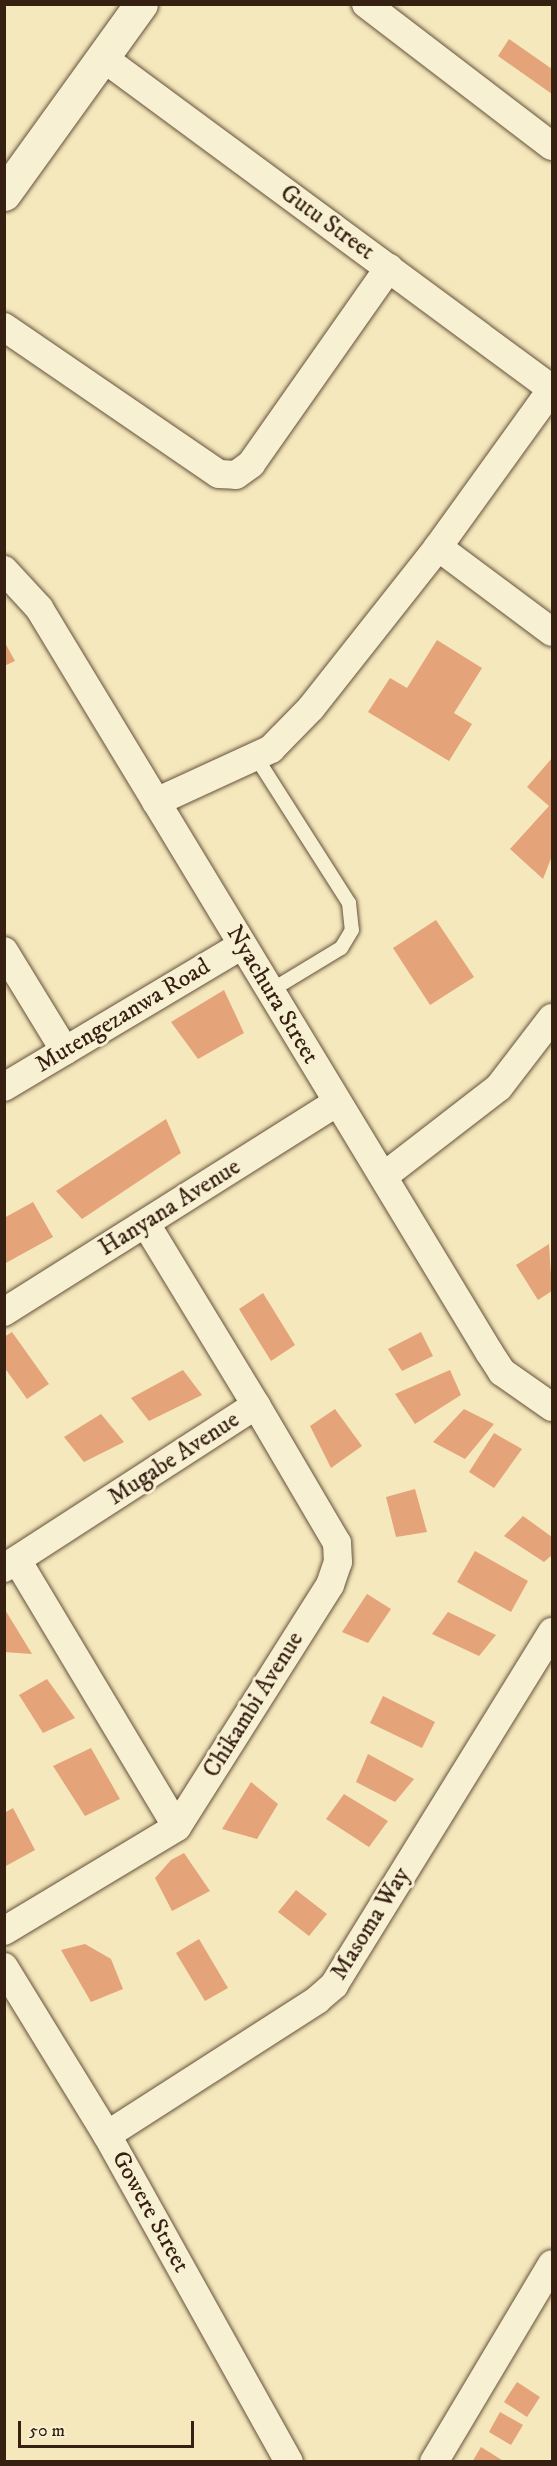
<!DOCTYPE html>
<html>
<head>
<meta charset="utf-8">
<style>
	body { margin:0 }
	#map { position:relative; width:557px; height:2466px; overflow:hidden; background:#f5e8bc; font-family:"IM FELL DW Pica",serif }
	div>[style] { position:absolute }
	.building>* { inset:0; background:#e4a379 }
	.roads { filter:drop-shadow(0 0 2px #66523c) drop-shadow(0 0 2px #66523c) }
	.service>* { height:14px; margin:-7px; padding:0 7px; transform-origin:7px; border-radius:7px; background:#f8f0d3 }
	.minor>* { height:28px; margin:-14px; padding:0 14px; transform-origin:14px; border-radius:14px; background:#f8f0d3 }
	.tertiary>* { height:33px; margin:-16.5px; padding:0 16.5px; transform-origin:16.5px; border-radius:16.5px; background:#f8f0d3 }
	span { translate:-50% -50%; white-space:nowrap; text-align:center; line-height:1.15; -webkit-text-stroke:6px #f8f0d3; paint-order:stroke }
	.street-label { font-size:24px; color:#362012 }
	.frame { position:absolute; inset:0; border:6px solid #362012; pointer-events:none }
	.scale { position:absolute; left:18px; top:2421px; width:176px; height:27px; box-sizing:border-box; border:3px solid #362012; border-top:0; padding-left:8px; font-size:18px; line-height:21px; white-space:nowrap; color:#362012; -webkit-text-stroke:4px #f8f0d3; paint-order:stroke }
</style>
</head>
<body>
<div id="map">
	<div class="building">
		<i style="clip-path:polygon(509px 39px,552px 69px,552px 94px,498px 56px)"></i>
		<i style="clip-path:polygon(437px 640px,482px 668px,454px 713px,472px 724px,449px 761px,368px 712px,390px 678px,407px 688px)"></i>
		<i style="clip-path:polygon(4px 641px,15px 661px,4px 666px)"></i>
		<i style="clip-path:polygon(552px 758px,552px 856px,543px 879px,510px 849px,549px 806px,527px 787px)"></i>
		<i style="clip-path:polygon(436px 920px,474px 977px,430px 1005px,393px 948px)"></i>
		<i style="clip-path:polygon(224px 990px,244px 1033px,198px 1059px,171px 1022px)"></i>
		<i style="clip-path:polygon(166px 1119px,181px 1153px,82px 1219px,56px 1191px)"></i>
		<i style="clip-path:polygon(33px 1202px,53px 1237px,4px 1264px,4px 1218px)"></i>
		<i style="clip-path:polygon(549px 1244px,552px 1291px,538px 1300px,516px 1265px)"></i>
		<i style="clip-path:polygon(263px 1293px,295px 1345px,271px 1361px,239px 1309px)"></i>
		<i style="clip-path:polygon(12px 1332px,49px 1384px,27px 1399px,4px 1367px,4px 1337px)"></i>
		<i style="clip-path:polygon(421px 1332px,433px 1356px,402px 1371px,388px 1349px)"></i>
		<i style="clip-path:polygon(183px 1370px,202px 1395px,149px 1421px,131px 1398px)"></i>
		<i style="clip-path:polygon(450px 1370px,461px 1395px,415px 1424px,395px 1394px)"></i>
		<i style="clip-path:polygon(335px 1409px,362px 1446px,331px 1468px,310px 1426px)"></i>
		<i style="clip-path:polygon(464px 1409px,494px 1424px,465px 1459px,433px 1442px)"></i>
		<i style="clip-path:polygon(101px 1414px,124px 1442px,84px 1462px,64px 1437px)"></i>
		<i style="clip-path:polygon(494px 1433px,522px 1449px,494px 1488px,469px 1472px)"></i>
		<i style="clip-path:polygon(415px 1489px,427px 1532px,396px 1537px,386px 1497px)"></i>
		<i style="clip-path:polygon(523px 1516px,552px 1537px,552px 1555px,544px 1562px,504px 1536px)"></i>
		<i style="clip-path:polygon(475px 1551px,528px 1581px,511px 1612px,457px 1582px)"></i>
		<i style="clip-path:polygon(367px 1594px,391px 1609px,368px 1643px,342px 1632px)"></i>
		<i style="clip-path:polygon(4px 1608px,32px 1654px,4px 1652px)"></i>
		<i style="clip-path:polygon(448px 1612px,496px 1635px,479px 1656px,432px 1634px)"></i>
		<i style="clip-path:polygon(47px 1679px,75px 1718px,43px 1733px,19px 1695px)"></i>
		<i style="clip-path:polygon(383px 1696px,435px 1722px,422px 1748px,370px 1723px)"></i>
		<i style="clip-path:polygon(91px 1748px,120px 1799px,85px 1816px,53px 1766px)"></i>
		<i style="clip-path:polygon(368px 1754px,414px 1779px,395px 1802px,356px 1782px)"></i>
		<i style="clip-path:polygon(251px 1782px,278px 1804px,257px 1839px,222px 1829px)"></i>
		<i style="clip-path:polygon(344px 1794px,388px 1821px,369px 1847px,326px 1819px)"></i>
		<i style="clip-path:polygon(13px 1808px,35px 1850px,4px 1867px,4px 1813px)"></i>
		<i style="clip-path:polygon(184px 1853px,210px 1891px,172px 1911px,155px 1878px,171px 1860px)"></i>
		<i style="clip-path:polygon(296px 1890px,327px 1914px,309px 1936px,278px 1912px)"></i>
		<i style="clip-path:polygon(199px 1939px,228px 1988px,205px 2001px,176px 1953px)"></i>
		<i style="clip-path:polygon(85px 1944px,111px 1959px,123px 1989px,91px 2002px,61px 1950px)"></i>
		<i style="clip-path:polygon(517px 2382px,540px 2397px,527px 2417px,504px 2402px)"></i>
		<i style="clip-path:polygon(500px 2412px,523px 2425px,511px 2445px,489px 2432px)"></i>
		<i style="clip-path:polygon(481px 2447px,505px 2462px,472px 2462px)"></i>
	</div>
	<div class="roads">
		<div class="service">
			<i style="left:256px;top:757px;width:173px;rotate:57.5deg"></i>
			<i style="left:349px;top:903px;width:27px;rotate:84deg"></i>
			<i style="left:352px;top:930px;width:21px;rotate:121deg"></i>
			<i style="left:341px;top:948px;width:83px;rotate:148.8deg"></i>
		</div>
		<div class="minor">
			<i style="left:366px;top:4px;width:234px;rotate:37.4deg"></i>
			<i style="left:102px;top:57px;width:559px;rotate:36.42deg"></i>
			<i style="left:4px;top:327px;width:260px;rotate:34.4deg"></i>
			<i style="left:219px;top:474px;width:17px;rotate:3deg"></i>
			<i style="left:236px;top:475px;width:19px;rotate:-36deg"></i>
			<i style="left:251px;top:464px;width:240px;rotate:-54.9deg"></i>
			<i style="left:438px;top:547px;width:142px;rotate:36.7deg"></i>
			<i style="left:4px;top:570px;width:52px;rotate:47.4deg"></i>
			<i style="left:39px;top:608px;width:870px;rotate:58.83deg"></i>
			<i style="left:489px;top:1352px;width:24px;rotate:57deg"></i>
			<i style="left:502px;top:1372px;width:61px;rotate:35deg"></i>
			<i style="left:156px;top:802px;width:127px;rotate:-24.7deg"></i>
			<i style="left:271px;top:749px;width:57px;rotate:-45.7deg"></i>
			<i style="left:311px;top:708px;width:205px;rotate:-51.7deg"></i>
			<i style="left:438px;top:547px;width:195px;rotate:-54.2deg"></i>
			<i style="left:4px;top:951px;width:117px;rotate:58.6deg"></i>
			<i style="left:4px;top:1087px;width:277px;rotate:-30.8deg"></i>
			<i style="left:384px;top:1176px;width:145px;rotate:-37.7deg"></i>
			<i style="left:499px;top:1087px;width:87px;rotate:-52.5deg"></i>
			<i style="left:4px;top:1312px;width:392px;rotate:-32.2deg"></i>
			<i style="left:17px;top:1560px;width:311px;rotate:59.1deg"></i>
			<i style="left:4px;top:1568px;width:300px;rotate:-32.9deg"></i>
			<i style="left:256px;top:1405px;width:212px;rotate:-121.3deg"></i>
			<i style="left:4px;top:1931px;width:202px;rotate:-31deg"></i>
			<i style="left:177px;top:1827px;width:286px;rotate:-57.7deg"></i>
			<i style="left:330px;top:1585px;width:24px;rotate:-71deg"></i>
			<i style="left:338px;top:1562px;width:19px;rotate:-93deg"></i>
			<i style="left:337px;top:1543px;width:160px;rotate:-120.4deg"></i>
			<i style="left:4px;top:1967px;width:197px;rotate:58.5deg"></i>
			<i style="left:107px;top:2135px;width:374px;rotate:60.9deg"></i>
			<i style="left:107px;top:2135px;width:250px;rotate:-32.7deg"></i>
			<i style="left:317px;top:2000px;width:23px;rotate:-41deg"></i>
			<i style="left:334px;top:1985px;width:415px;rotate:-58.3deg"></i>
			<i style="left:434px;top:2462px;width:230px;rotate:-59.2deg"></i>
		</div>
		<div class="tertiary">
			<i style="left:4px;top:194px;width:234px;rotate:-54.2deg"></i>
		</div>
	</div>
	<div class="street-label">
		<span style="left:327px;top:223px;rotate:36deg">Gutu Street</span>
		<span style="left:272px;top:995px;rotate:59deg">Nyachura Street</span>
		<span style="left:123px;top:1016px;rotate:-31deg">Mutengezanwa Road</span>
		<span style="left:170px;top:1208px;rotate:-32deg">Hanyana Avenue</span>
		<span style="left:174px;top:1459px;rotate:-33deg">Mugabe Avenue</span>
		<span style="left:254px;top:1705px;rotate:-58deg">Chikambi Avenue</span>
		<span style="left:371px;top:1924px;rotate:-58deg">Masoma Way</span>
		<span style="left:150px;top:2212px;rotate:61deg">Gowere Street</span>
	</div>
	<div class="frame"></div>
	<div class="scale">50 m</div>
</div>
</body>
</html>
